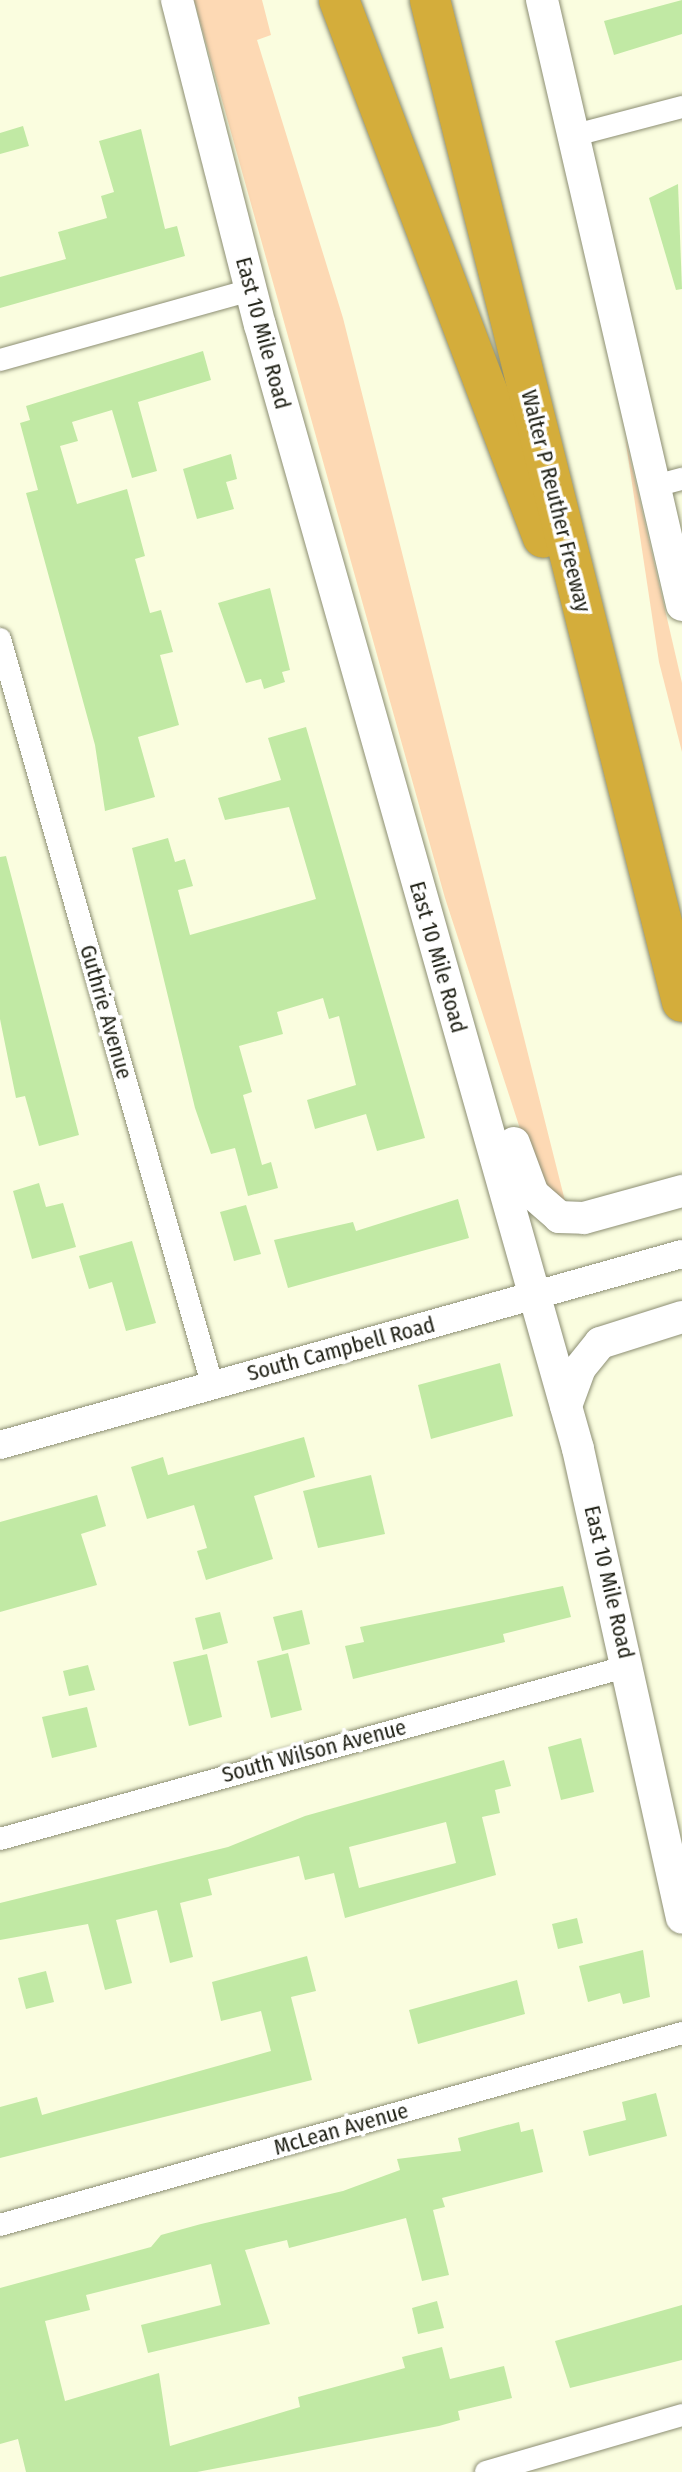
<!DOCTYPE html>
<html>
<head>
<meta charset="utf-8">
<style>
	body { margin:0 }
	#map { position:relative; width:682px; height:2472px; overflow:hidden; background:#fafddf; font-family:"Fira Sans Condensed",sans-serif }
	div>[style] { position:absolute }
	.green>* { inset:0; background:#fdd9b4 }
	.building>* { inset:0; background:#c1e9a4 }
	.roads { filter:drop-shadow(0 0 2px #8c8e73) drop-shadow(0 0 2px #8c8e73) }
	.minor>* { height:22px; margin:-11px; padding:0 11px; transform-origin:11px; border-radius:11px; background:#fff }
	.tertiary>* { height:28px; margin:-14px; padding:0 14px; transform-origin:14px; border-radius:14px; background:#fff }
	.secondary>* { height:32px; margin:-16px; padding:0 16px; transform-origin:16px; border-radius:16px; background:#fff }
	.motorway>* { height:40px; margin:-20px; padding:0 20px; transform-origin:20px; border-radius:20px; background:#d4ad3b }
	span { translate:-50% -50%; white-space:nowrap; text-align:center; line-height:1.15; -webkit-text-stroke:7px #fff; paint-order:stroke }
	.street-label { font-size:22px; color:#1f2015 }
</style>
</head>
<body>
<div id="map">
	<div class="green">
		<i style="clip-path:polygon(194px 0,262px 0,271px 35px,257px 40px,343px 318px,566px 1205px,537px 1181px,445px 898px)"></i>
		<i style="clip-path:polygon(625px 437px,682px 683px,682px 752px,659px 662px)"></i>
	</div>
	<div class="building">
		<i style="clip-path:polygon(682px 0,682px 34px,614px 55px,604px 21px)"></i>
		<i style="clip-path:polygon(23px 126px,29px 146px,0 154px,0 133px)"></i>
		<i style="clip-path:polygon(141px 129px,165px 229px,177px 226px,185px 256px,0 308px,0 277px,66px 259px,58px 232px,107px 218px,101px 196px,114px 192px,99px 141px)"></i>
		<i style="clip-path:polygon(678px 184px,682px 289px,676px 290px,649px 198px)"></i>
		<i style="clip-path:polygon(203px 351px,211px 380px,138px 402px,157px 471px,132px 478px,112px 410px,72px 422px,78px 441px,60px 446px,77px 504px,127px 489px,145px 556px,135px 559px,150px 613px,161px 610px,173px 652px,160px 655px,179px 725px,138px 737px,155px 797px,105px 811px,95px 745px,26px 493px,38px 490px,20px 423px,30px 420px,26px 406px)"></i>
		<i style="clip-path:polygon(231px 454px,237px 479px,226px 482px,234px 509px,197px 519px,183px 469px)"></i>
		<i style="clip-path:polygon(270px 588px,290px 670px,282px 672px,285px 682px,264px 689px,261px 679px,246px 683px,218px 603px)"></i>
		<i style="clip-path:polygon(306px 727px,425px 1138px,377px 1151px,366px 1114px,315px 1129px,307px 1100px,356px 1085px,339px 1016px,329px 1019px,323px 998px,277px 1012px,283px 1034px,239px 1046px,252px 1092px,243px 1095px,262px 1165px,271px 1162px,278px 1188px,248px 1196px,235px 1148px,211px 1154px,195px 1108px,132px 848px,168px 838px,175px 862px,185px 859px,193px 886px,178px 890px,190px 935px,316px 899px,289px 807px,225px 820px,218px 798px,281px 780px,268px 738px)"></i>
		<i style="clip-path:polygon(6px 856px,79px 1135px,39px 1146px,25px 1096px,16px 1098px,0 1019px,0 857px)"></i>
		<i style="clip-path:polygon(39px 1183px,46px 1207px,63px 1203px,76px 1247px,32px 1259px,13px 1191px)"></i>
		<i style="clip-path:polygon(458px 1199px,469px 1238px,288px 1288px,274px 1240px,353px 1222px,356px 1231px)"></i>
		<i style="clip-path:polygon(246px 1205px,261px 1254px,234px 1261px,220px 1212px)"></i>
		<i style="clip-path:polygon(132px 1241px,156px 1323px,126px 1331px,112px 1282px,89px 1289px,79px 1256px)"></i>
		<i style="clip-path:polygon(500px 1363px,513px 1416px,431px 1439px,418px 1385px)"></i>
		<i style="clip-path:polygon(304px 1437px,315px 1477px,254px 1496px,273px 1559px,206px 1580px,197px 1551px,207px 1548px,194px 1505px,147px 1519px,131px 1467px,163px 1457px,168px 1475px)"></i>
		<i style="clip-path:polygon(371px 1475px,385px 1534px,318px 1548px,303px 1491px)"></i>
		<i style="clip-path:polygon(97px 1495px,106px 1526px,81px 1534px,97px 1585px,0 1612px,0 1522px)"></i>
		<i style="clip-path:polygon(563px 1586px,571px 1617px,503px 1634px,505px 1642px,353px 1679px,345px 1646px,364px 1642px,360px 1627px)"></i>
		<i style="clip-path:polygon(302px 1610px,310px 1644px,282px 1651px,273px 1617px)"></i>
		<i style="clip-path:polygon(220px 1612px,228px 1643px,203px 1650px,195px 1618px)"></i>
		<i style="clip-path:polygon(288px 1653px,302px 1710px,271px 1718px,257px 1661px)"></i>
		<i style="clip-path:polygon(207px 1654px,222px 1717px,189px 1726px,173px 1662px)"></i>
		<i style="clip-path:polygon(88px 1665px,95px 1690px,69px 1696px,63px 1671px)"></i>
		<i style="clip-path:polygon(87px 1707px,97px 1747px,52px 1758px,42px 1717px)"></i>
		<i style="clip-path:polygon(581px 1738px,594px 1792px,561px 1800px,548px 1747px)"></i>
		<i style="clip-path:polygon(evenodd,504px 1760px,511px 1786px,495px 1790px,500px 1813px,482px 1817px,496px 1875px,345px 1918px,334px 1873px,305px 1880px,299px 1856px,208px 1879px,212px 1895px,180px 1903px,193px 1957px,170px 1963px,157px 1910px,116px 1920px,132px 1983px,105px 1990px,88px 1924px,0 1940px,0 1903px,228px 1847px,305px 1816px,504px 1760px,446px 1822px,456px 1863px,359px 1888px,349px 1847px,446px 1822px)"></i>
		<i style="clip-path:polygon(577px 1918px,583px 1943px,558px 1949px,552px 1924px)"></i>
		<i style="clip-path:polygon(643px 1950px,650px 1997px,623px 2004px,620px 1993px,588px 2002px,579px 1966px)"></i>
		<i style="clip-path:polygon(307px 1956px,316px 1991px,291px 1997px,312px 2080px,0 2158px,0 2107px,37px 2097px,42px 2115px,271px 2051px,261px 2011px,221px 2021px,212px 1982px)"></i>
		<i style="clip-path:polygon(46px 1971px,54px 2002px,26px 2009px,18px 1978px)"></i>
		<i style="clip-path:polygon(517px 1980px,525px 2014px,418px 2044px,409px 2010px)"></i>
		<i style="clip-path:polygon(656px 2093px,667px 2136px,589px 2156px,583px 2131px,626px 2120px,622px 2102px)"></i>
		<i style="clip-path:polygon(519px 2122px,521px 2132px,533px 2129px,543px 2172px,442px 2198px,445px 2207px,433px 2210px,449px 2275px,422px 2281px,406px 2218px,289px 2248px,287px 2240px,245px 2250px,270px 2324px,148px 2353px,141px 2325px,221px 2305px,211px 2264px,86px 2295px,90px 2310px,45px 2321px,65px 2401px,159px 2373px,170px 2446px,300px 2407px,298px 2397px,405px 2368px,402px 2357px,442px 2347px,450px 2379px,504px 2366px,512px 2398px,458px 2411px,460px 2420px,439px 2426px,197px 2472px,26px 2472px,18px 2439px,0 2444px,0 2288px,151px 2247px,161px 2235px,201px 2224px,343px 2191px,400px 2170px,397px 2159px,461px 2151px,458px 2138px)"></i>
		<i style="clip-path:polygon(437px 2301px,444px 2328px,418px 2334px,412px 2308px)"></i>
		<i style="clip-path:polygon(682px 2305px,682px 2360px,570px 2388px,555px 2341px)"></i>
	</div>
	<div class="roads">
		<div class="minor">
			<i style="left:575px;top:135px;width:111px;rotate:-14.7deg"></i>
			<i style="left:0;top:360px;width:260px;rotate:-15.6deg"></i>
			<i style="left:655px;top:486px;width:28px;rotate:-15deg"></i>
			<i style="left:0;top:639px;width:775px;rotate:74.12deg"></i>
			<i style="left:0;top:1839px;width:652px;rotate:-15.38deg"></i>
			<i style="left:0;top:2225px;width:709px;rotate:-15.72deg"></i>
			<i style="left:486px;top:2472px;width:204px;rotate:-16.2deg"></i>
		</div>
		<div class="tertiary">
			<i style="left:0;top:1445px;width:708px;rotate:-15.65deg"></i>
		</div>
		<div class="secondary">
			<i style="left:177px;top:0;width:335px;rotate:75.7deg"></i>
			<i style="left:260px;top:325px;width:1168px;rotate:74.2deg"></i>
			<i style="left:578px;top:1449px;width:480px;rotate:77.5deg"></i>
			<i style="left:542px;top:0;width:621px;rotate:76.97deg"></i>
			<i style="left:514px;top:1143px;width:54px;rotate:69.6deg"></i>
			<i style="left:533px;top:1194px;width:35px;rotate:41deg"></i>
			<i style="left:559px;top:1217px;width:25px;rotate:2deg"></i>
			<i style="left:584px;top:1218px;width:102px;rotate:-15.4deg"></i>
			<i style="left:566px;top:1406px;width:40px;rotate:-69.8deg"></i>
			<i style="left:580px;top:1368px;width:32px;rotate:-51deg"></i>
			<i style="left:600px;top:1343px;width:86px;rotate:-17.6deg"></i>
		</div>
		<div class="motorway">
			<i style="left:339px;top:0;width:575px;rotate:69.23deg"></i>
			<i style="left:430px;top:0;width:1033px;rotate:75.88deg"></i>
		</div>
	</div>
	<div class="street-label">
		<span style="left:263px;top:333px;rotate:75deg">East 10 Mile Road</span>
		<span style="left:556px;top:501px;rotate:76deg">Walter P Reuther Freeway</span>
		<span style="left:438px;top:957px;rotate:74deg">East 10 Mile Road</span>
		<span style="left:106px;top:1012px;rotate:74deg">Guthrie Avenue</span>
		<span style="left:341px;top:1349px;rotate:-15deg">South Campbell Road</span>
		<span style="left:609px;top:1582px;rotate:77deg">East 10 Mile Road</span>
		<span style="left:314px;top:1751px;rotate:-15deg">South Wilson Avenue</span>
		<span style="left:341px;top:2129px;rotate:-16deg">McLean Avenue</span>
	</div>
</div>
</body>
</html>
